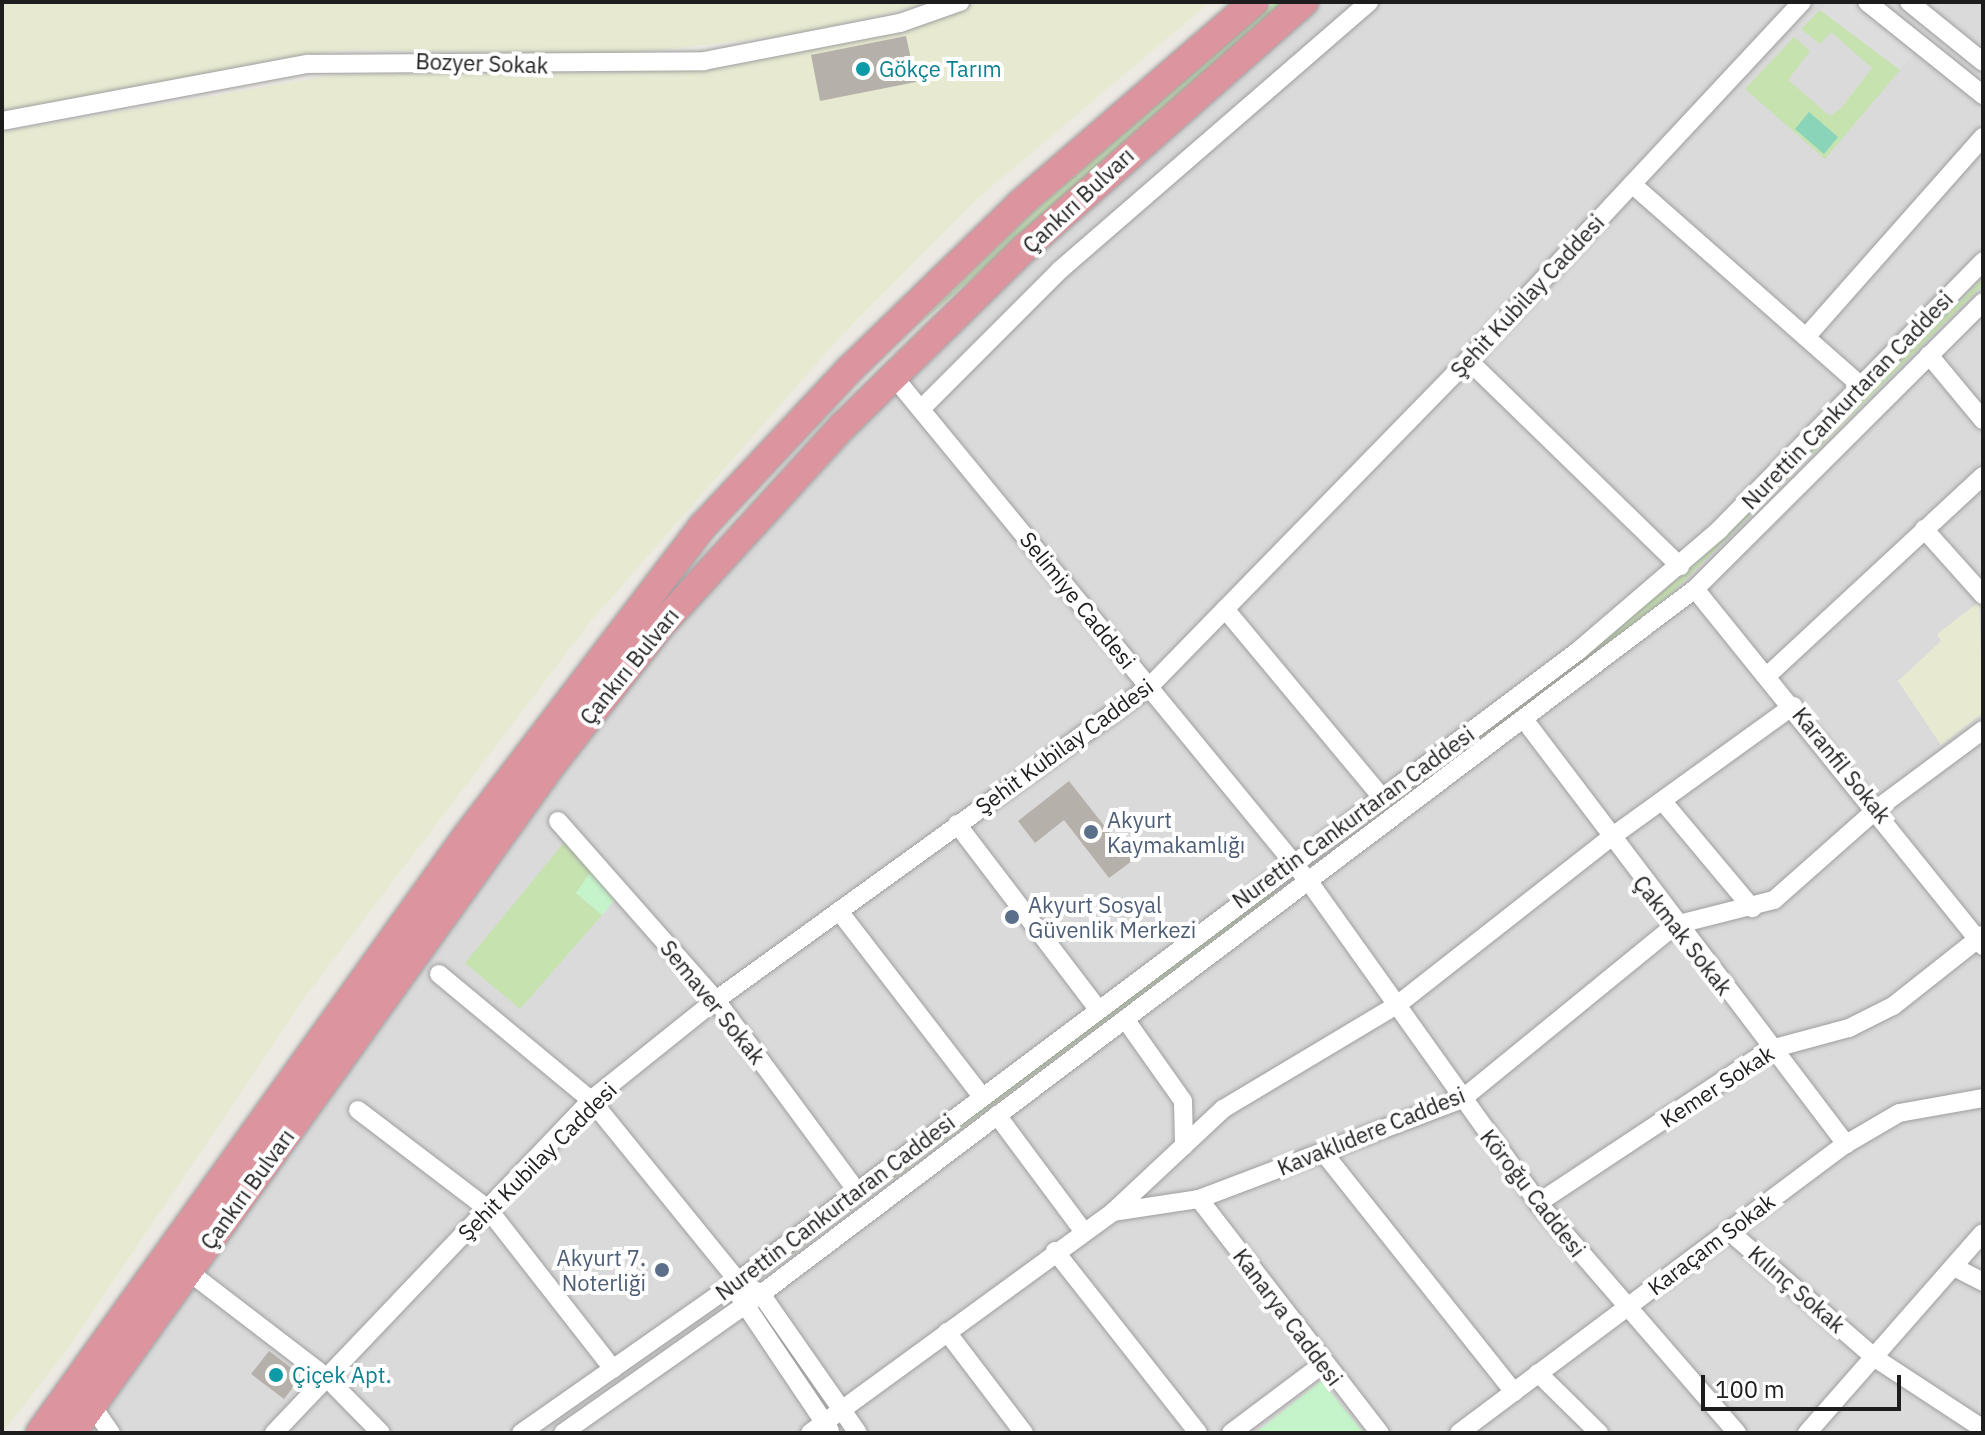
<!DOCTYPE html>
<html>
<head>
<meta charset="utf-8">
<style>
	body { margin:0 }
	#map { position:relative; width:1985px; height:1435px; overflow:hidden; background:#edeae4; font-family:"IBM Plex Sans",sans-serif }
	div>[style] { position:absolute }
	.residential>* { inset:0; background:#dbdada }
	.farmland>* { inset:0; background:#e7ead1 }
	.grass>* { inset:0; background:#c6e2af }
	.park>* { inset:0; background:#c5f3ca }
	.pitch>* { inset:0; background:#8ad4ba }
	.parking>* { inset:0; background:#ddd }
	.building>* { inset:0; background:#b6b0aa }
	.roads { filter:drop-shadow(0 0 2px #9e9e9e) drop-shadow(0 0 2px #9e9e9e) }
	.minor>* { height:18px; margin:-9px; padding:0 9px; transform-origin:9px; border-radius:9px; background:#fff }
	.highway>* { height:28px; margin:-14px; padding:0 14px; transform-origin:14px; border-radius:14px; background:#dc949e }
	.dots>* { width:22px; height:22px; translate:-50% -50%; box-sizing:border-box; border:4px solid #fff; border-radius:50% }
	span { translate:-50% -50%; white-space:nowrap; text-align:center; line-height:1.15; -webkit-text-stroke:8px #fff; paint-order:stroke }
	.street-label { font-size:22px; color:#1d1d1d }
	.culture-label { font-size:22px; color:#0d838f }
	.left { translate:0 -50%; text-align:left }
	.service-label { font-size:22px; color:#4e5e75 }
	.right { translate:-100% -50%; text-align:right }
	.frame { position:absolute; inset:0; border:4px solid #1d1d1d; pointer-events:none }
	.scale { position:absolute; left:1701px; top:1375px; width:200px; height:36px; box-sizing:border-box; border:4px solid #1d1d1d; border-top:0; padding-left:10px; font-size:24px; line-height:28px; white-space:nowrap; color:#1d1d1d; -webkit-text-stroke:6px #fff; paint-order:stroke }
</style>
</head>
<body>
<div id="map">
	<div class="residential">
		<i style="clip-path:polygon(1319px 2px,1983px 2px,1983px 1433px,90px 1433px,454px 917px,654px 650px,886px 402px,1083px 212px)"></i>
	</div>
	<div class="farmland">
		<i style="clip-path:polygon(2px 2px,934px 2px,804px 33px,630px 54px,349px 50px,297px 56px,2px 112px)"></i>
		<i style="clip-path:polygon(984px 2px,1210px 2px,977px 199px,838px 339px,590px 622px,305px 997px,69px 1347px,2px 1433px,2px 132px,334px 75px,715px 67px)"></i>
		<i style="clip-path:polygon(1979px 602px,1983px 713px,1941px 745px,1898px 681px,1941px 641px,1937px 634px)"></i>
	</div>
	<div class="grass">
		<i style="clip-path:polygon(1274px 2px,1286px 2px,913px 330px,1028px 217px)"></i>
		<i style="clip-path:polygon(1820px 10px,1900px 70px,1825px 159px,1745px 89px,1794px 37px,1810px 51px,1788px 80px,1830px 116px,1842px 107px,1872px 68px,1831px 32px,1820px 44px,1801px 29px)"></i>
		<i style="clip-path:polygon(1983px 278px,1983px 285px,1675px 590px,1561px 683px,1325px 854px,1690px 570px)"></i>
		<i style="clip-path:polygon(566px 840px,592px 870px,576px 893px,602px 915px,520px 1009px,465px 963px)"></i>
		<i style="clip-path:polygon(1273px 890px,1275px 895px,764px 1275px,761px 1270px)"></i>
	</div>
	<div class="park">
		<i style="clip-path:polygon(592px 870px,617px 897px,602px 915px,576px 893px)"></i>
		<i style="clip-path:polygon(1321px 1381px,1364px 1433px,1255px 1433px)"></i>
	</div>
	<div class="pitch">
		<i style="clip-path:polygon(1809px 112px,1838px 137px,1824px 154px,1795px 129px)"></i>
	</div>
	<div class="parking">
		<i style="clip-path:polygon(1827px 2px,1855px 2px,1918px 50px,1900px 70px,1820px 10px)"></i>
	</div>
	<div class="building">
		<i style="clip-path:polygon(906px 36px,916px 82px,820px 101px,811px 55px)"></i>
		<i style="clip-path:polygon(1069px 781px,1132px 861px,1109px 878px,1064px 820px,1035px 843px,1018px 821px)"></i>
		<i style="clip-path:polygon(269px 1351px,302px 1376px,284px 1399px,251px 1374px)"></i>
	</div>
	<div class="roads">
		<div class="minor">
			<i style="left:1867px;top:2px;width:149px;rotate:38.7deg"></i>
			<i style="left:1909px;top:2px;width:95px;rotate:39deg"></i>
			<i style="left:2px;top:121px;width:311px;rotate:-10.6deg"></i>
			<i style="left:308px;top:64px;width:396px;rotate:-0.4deg"></i>
			<i style="left:704px;top:61px;width:200px;rotate:-11deg"></i>
			<i style="left:900px;top:23px;width:64px;rotate:-19.3deg"></i>
			<i style="left:1632px;top:184px;width:304px;rotate:41.4deg"></i>
			<i style="left:1806px;top:337px;width:267px;rotate:-48.5deg"></i>
			<i style="left:1929px;top:355px;width:85px;rotate:50.3deg"></i>
			<i style="left:1468px;top:360px;width:296px;rotate:44.2deg"></i>
			<i style="left:894px;top:377px;width:655px;rotate:50.58deg"></i>
			<i style="left:1310px;top:883px;width:393px;rotate:54.5deg"></i>
			<i style="left:1538px;top:1203px;width:304px;rotate:49.1deg"></i>
			<i style="left:921px;top:409px;width:197px;rotate:-45deg"></i>
			<i style="left:1060px;top:270px;width:409px;rotate:-40.9deg"></i>
			<i style="left:1924px;top:529px;width:89px;rotate:48.2deg"></i>
			<i style="left:1695px;top:589px;width:459px;rotate:51.1deg"></i>
			<i style="left:1225px;top:609px;width:242px;rotate:50.2deg"></i>
			<i style="left:1768px;top:675px;width:293px;rotate:-42.8deg"></i>
			<i style="left:1526px;top:722px;width:530px;rotate:52.83deg"></i>
			<i style="left:1665px;top:804px;width:136px;rotate:50.1deg"></i>
			<i style="left:558px;top:821px;width:239px;rotate:48.6deg"></i>
			<i style="left:716px;top:1000px;width:237px;rotate:53.6deg"></i>
			<i style="left:957px;top:824px;width:233px;rotate:52.7deg"></i>
			<i style="left:839px;top:911px;width:235px;rotate:52.4deg"></i>
			<i style="left:439px;top:974px;width:197px;rotate:39.7deg"></i>
			<i style="left:591px;top:1100px;width:233px;rotate:50.9deg"></i>
			<i style="left:738px;top:1281px;width:26px;rotate:29deg"></i>
			<i style="left:761px;top:1294px;width:169px;rotate:55.1deg"></i>
			<i style="left:1125px;top:1019px;width:100px;rotate:54.7deg"></i>
			<i style="left:1183px;top:1101px;width:45px;rotate:88.7deg"></i>
			<i style="left:358px;top:1110px;width:163px;rotate:37.3deg"></i>
			<i style="left:488px;top:1209px;width:203px;rotate:52deg"></i>
			<i style="left:997px;top:1115px;width:146px;rotate:53.4deg"></i>
			<i style="left:1323px;top:1152px;width:307px;rotate:51.5deg"></i>
			<i style="left:1199px;top:1199px;width:296px;rotate:52.3deg"></i>
			<i style="left:1538px;top:1203px;width:279px;rotate:-33.5deg"></i>
			<i style="left:1771px;top:1049px;width:81px;rotate:-15.1deg"></i>
			<i style="left:1849px;top:1028px;width:49px;rotate:-26.6deg"></i>
			<i style="left:1893px;top:1006px;width:115px;rotate:-38.3deg"></i>
			<i style="left:1113px;top:1212px;width:151px;rotate:-43.1deg"></i>
			<i style="left:1223px;top:1109px;width:203px;rotate:-30.9deg"></i>
			<i style="left:1397px;top:1005px;width:271px;rotate:-38.1deg"></i>
			<i style="left:1610px;top:838px;width:226px;rotate:-35.8deg"></i>
			<i style="left:1729px;top:1231px;width:194px;rotate:41deg"></i>
			<i style="left:1875px;top:1358px;width:129px;rotate:33.3deg"></i>
			<i style="left:1055px;top:1251px;width:231px;rotate:51.8deg"></i>
			<i style="left:1954px;top:1267px;width:33px;rotate:27deg"></i>
			<i style="left:188px;top:1271px;width:174px;rotate:37.5deg"></i>
			<i style="left:326px;top:1377px;width:78px;rotate:45.5deg"></i>
			<i style="left:740px;top:1297px;width:161px;rotate:56.1deg"></i>
			<i style="left:947px;top:1332px;width:127px;rotate:52.7deg"></i>
			<i style="left:1538px;top:1373px;width:86px;rotate:44.5deg"></i>
			<i style="left:92px;top:1406px;width:33px;rotate:55deg"></i>
			<i style="left:274px;top:1433px;width:460px;rotate:-46.4deg"></i>
			<i style="left:591px;top:1100px;width:160px;rotate:-38.7deg"></i>
			<i style="left:716px;top:1000px;width:534px;rotate:-35.86deg"></i>
			<i style="left:1149px;top:687px;width:457px;rotate:-45.7deg"></i>
			<i style="left:1468px;top:360px;width:490px;rotate:-47deg"></i>
			<i style="left:521px;top:1433px;width:265px;rotate:-35deg"></i>
			<i style="left:738px;top:1281px;width:1050px;rotate:-36.87deg"></i>
			<i style="left:1578px;top:651px;width:186px;rotate:-40.6deg"></i>
			<i style="left:1719px;top:530px;width:377px;rotate:-45.5deg"></i>
			<i style="left:563px;top:1433px;width:242px;rotate:-35.1deg"></i>
			<i style="left:761px;top:1294px;width:1170px;rotate:-37.05deg"></i>
			<i style="left:1695px;top:589px;width:407px;rotate:-44.9deg"></i>
			<i style="left:810px;top:1433px;width:375px;rotate:-36.1deg"></i>
			<i style="left:1113px;top:1212px;width:87px;rotate:-8.6deg"></i>
			<i style="left:1199px;top:1199px;width:281px;rotate:-20.8deg"></i>
			<i style="left:1462px;top:1099px;width:275px;rotate:-39.2deg"></i>
			<i style="left:1675px;top:925px;width:102px;rotate:-14.2deg"></i>
			<i style="left:1774px;top:900px;width:139px;rotate:-41.5deg"></i>
			<i style="left:1878px;top:808px;width:131px;rotate:-36.6deg"></i>
			<i style="left:1231px;top:1433px;width:115px;rotate:-36.9deg"></i>
			<i style="left:1459px;top:1433px;width:483px;rotate:-36.8deg"></i>
			<i style="left:1846px;top:1144px;width:61px;rotate:-30.3deg"></i>
			<i style="left:1899px;top:1113px;width:85px;rotate:-10.1deg"></i>
			<i style="left:1807px;top:1433px;width:266px;rotate:-48.7deg"></i>
		</div>
		<div class="highway">
			<i style="left:40px;top:1433px;width:733px;rotate:-54.44deg"></i>
			<i style="left:466px;top:837px;width:391px;rotate:-52.7deg"></i>
			<i style="left:703px;top:526px;width:216px;rotate:-46.9deg"></i>
			<i style="left:851px;top:368px;width:235px;rotate:-44.1deg"></i>
			<i style="left:1020px;top:204px;width:309px;rotate:-40.8deg"></i>
			<i style="left:72px;top:1433px;width:823px;rotate:-54.34deg"></i>
			<i style="left:552px;top:764px;width:177px;rotate:-51.9deg"></i>
			<i style="left:661px;top:625px;width:270px;rotate:-47.6deg"></i>
			<i style="left:843px;top:426px;width:255px;rotate:-44.4deg"></i>
			<i style="left:1025px;top:248px;width:372px;rotate:-41.4deg"></i>
		</div>
	</div>
	<div class="dots">
		<i style="left:863px;top:69px;background:#0f9aa8"></i>
		<i style="left:1091px;top:832px;background:#5c6f8a"></i>
		<i style="left:1012px;top:917px;background:#5c6f8a"></i>
		<i style="left:662px;top:1270px;background:#5c6f8a"></i>
		<i style="left:276px;top:1375px;background:#0f9aa8"></i>
	</div>
	<div class="street-label">
		<span style="left:482px;top:63px;rotate:2deg">Bozyer Sokak</span>
		<span style="left:1078px;top:200px;rotate:-43deg">Çankırı Bulvarı</span>
		<span style="left:1527px;top:296px;rotate:-47deg">Şehit Kubilay Caddesi</span>
		<span style="left:1847px;top:400px;rotate:-46deg">Nurettin Cankurtaran Caddesi</span>
		<span style="left:1078px;top:600px;rotate:51deg">Selimiye Caddesi</span>
		<span style="left:629px;top:666px;rotate:-51deg">Çankırı Bulvarı</span>
		<span style="left:1064px;top:746px;rotate:-36deg">Şehit Kubilay Caddesi</span>
		<span style="left:1842px;top:765px;rotate:51deg">Karanfil Sokak</span>
		<span style="left:1353px;top:817px;rotate:-36deg">Nurettin Cankurtaran Caddesi</span>
		<span style="left:1683px;top:935px;rotate:52deg">Çakmak Sokak</span>
		<span style="left:713px;top:1002px;rotate:51deg">Semaver Sokak</span>
		<span style="left:1717px;top:1086px;rotate:-33deg">Kemer Sokak</span>
		<span style="left:1371px;top:1131px;rotate:-22deg">Kavaklıdere Caddesi</span>
		<span style="left:537px;top:1161px;rotate:-45deg">Şehit Kubilay Caddesi</span>
		<span style="left:247px;top:1189px;rotate:-54deg">Çankırı Bulvarı</span>
		<span style="left:1533px;top:1193px;rotate:52deg">Köroğu Caddesi</span>
		<span style="left:835px;top:1207px;rotate:-37deg">Nurettin Cankurtaran Caddesi</span>
		<span style="left:1711px;top:1244px;rotate:-37deg">Karaçam Sokak</span>
		<span style="left:1797px;top:1289px;rotate:41deg">Kılınç Sokak</span>
		<span style="left:1288px;top:1317px;rotate:53deg">Kanarya Caddesi</span>
	</div>
	<div class="culture-label">
		<span class="left" style="left:879px;top:69px">Gökçe Tarım</span>
		<span class="left" style="left:292px;top:1375px">Çiçek Apt.</span>
	</div>
	<div class="service-label">
		<span class="left" style="left:1107px;top:832px">Akyurt<br>Kaymakamlığı</span>
		<span class="left" style="left:1028px;top:917px">Akyurt Sosyal<br>Güvenlik Merkezi</span>
		<span class="right" style="left:646px;top:1270px">Akyurt 7.<br>Noterliği</span>
	</div>
	<div class="frame"></div>
	<div class="scale">100 m</div>
</div>
</body>
</html>
